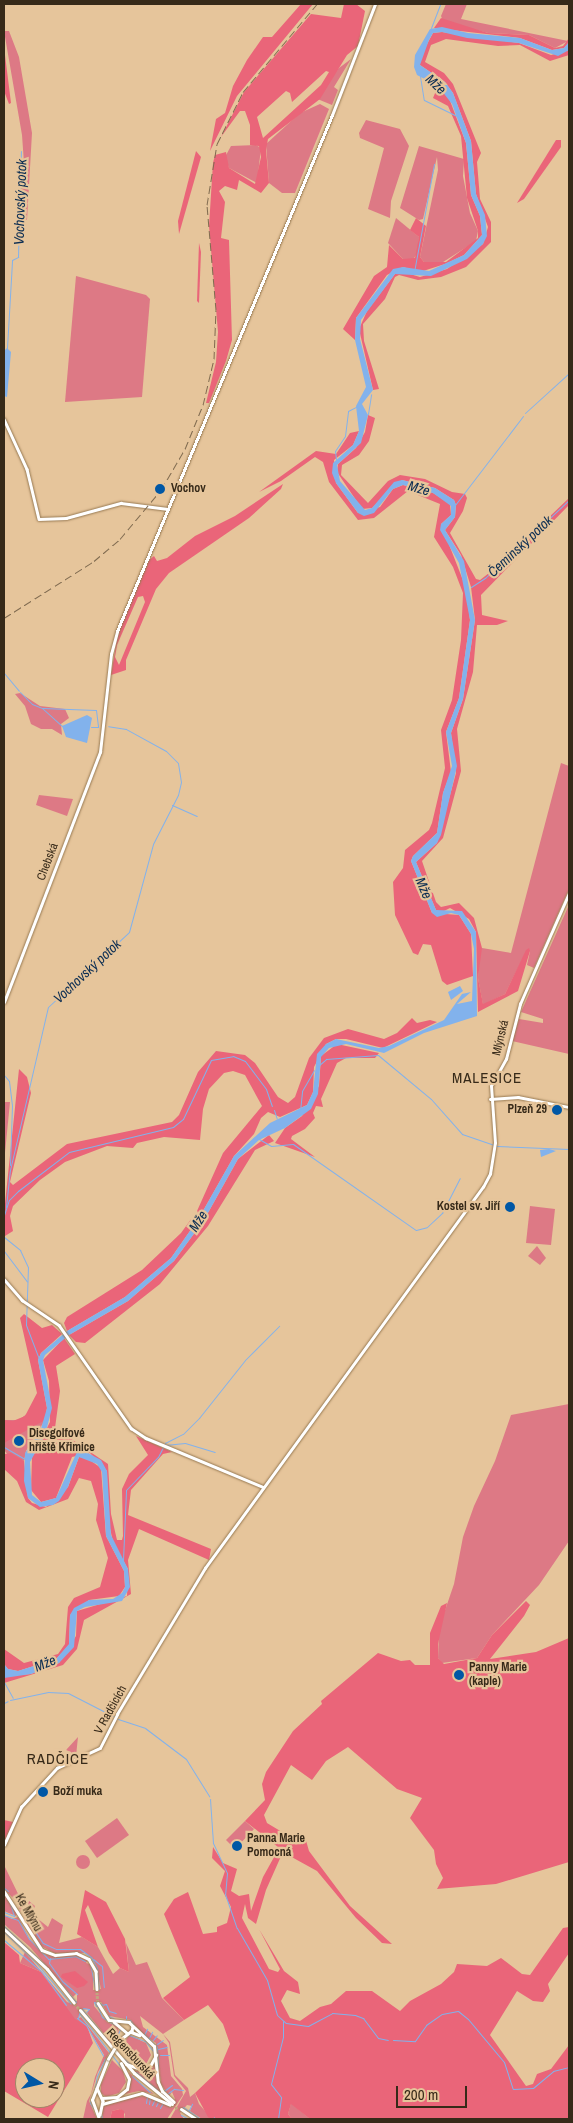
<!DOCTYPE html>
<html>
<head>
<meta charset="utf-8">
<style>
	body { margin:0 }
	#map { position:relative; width:573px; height:2123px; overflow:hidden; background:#e6c59b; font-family:"Archivo Narrow",sans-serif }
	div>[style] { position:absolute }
	.green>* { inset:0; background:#dd7985 }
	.round { border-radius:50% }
	.forest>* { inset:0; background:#ea6579 }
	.water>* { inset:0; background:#82b2ec }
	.stream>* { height:1px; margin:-0.5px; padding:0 0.5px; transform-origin:0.5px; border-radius:0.5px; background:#82b2ec }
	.tertiary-tunnel>* { height:2.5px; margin-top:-1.25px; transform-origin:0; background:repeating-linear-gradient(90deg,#c3a681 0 2.5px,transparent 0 3.5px) }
	.secondary-tunnel>* { height:3px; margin-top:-1.5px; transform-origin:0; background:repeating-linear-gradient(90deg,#c3a681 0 3px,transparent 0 4.5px) }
	.roads { filter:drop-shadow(0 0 1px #987a53) drop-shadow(0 0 1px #987a53) }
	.tertiary>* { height:2.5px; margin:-1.25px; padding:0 1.25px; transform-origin:1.25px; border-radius:1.25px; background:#fff }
	.secondary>* { height:3px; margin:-1.5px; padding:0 1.5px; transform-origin:1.5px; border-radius:1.5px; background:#fff }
	.rail>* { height:1px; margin-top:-0.5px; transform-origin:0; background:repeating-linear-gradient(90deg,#7f6a4f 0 8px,transparent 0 12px) }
	.bridges { filter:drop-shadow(0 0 1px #987a53) drop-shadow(0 0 1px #987a53) }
	.tertiary-bridge>* { height:2.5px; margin:-1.25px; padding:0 1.25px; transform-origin:1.25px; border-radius:1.25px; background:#fff }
	.dots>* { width:14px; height:14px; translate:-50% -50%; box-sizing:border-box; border:2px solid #e6c59b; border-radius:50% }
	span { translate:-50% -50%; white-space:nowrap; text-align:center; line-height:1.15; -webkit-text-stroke:4.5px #e6c59b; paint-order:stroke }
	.poi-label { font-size:12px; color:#372a19; font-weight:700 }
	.left { translate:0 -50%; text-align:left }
	.right { translate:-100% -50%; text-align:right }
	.street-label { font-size:12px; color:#372a19 }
	.water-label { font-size:14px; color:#0b2d52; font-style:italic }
	.quarter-label { font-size:15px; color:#372a19; letter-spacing:1px }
	.frame { position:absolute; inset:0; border:5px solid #372a19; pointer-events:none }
	.north { position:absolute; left:15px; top:2058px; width:50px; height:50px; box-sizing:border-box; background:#e6c59b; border:1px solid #a08767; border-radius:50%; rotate:99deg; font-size:14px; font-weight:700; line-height:20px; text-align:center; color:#372a19 }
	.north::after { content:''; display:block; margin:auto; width:18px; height:22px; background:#0057a5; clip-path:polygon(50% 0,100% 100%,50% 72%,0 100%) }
	.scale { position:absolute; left:396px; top:2086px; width:71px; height:22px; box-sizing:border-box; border:2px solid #372a19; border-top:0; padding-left:6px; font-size:15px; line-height:18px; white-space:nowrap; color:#372a19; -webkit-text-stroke:4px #e6c59b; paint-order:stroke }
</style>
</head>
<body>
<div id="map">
	<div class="green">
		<i style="clip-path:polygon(446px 4px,467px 4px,461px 19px,568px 41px,555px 48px,529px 35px,488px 33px,443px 21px,441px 16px)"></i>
		<i style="clip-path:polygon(4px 31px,9px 31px,19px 57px,32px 133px,27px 220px,20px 220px,21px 184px,25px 177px,22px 135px)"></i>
		<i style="clip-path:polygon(351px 59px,334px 87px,338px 90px,332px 105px,315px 98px,339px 68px)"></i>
		<i style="clip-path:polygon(320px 104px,329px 109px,295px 193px,282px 193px,269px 183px,266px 144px,300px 113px)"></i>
		<i style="clip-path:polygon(366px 120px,400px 129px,409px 146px,391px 201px,390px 218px,368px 209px,384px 148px,360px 138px,359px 133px)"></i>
		<i style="clip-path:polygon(231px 146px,256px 145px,261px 148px,257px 183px,229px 168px,225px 157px)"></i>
		<i style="clip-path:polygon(419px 146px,464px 159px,463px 176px,470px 213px,478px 231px,476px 241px,440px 264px,424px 262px,420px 257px,438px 170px,437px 157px,423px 219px,419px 220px,400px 208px)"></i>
		<i style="clip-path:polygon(396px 218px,419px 237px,418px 252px,413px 260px,403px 259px,388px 243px)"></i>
		<i style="clip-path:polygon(76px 276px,146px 295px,150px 299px,142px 397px,65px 402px)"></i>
		<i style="clip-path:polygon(20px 693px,40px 706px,65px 709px,69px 718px,61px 724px,62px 735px,52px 729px,41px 729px,31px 724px,25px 706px,15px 694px)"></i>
		<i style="clip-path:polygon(561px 763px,569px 766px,569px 889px,534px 968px,527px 965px,530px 951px,526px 952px,505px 994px,483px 1005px,478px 978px,480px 951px,482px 948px,511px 953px)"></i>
		<i style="clip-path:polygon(39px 795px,73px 799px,67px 816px,36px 805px)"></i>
		<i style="clip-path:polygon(568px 907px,569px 908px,569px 1054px,512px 1041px,519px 1019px,543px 1023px,543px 1019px,521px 1012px)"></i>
		<i style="clip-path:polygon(4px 1102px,10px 1102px,4px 1163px)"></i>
		<i style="clip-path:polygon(530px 1206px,555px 1209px,551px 1245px,526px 1243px)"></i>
		<i style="clip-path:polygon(537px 1246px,546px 1258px,540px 1265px,528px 1256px)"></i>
		<i style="clip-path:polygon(569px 1404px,569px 1541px,539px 1585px,492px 1635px,477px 1658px,442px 1663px,438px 1658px,439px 1628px,454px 1584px,463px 1537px,474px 1506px,495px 1461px,511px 1415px)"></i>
		<i style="clip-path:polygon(38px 1405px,45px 1420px,26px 1451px,24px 1461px,8px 1455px,4px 1450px,4px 1420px,19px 1420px)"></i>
		<i style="clip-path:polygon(78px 1737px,76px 1756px,73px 1757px,71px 1752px,66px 1750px)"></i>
		<i style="clip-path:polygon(117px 1818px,129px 1835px,97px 1858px,85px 1841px)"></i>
		<i style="clip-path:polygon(245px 1821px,254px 1829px,235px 1849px,226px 1840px)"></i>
		<i class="round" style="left:76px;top:1855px;width:14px;height:14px"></i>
		<i style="clip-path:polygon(4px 1865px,24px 1906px,21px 1912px,16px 1901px,4px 1889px)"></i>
		<i style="clip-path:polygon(4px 1893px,17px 1913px,16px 1916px,4px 1911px)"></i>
		<i style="clip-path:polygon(29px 1901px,35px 1906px,32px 1914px,48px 1927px,52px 1918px,63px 1925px,59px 1943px,82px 1937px,98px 1947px,113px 1974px,120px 1968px,129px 1972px,126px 1943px,136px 1965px,147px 1962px,162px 1998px,184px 2020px,163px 2034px,170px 2042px,175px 2075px,188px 2088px,190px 2097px,195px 2093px,199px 2104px,212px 2119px,202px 2119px,190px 2111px,192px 2106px,187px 2105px,180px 2113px,184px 2119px,188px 2119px,170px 2119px,186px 2091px,174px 2076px,169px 2043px,163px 2034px,140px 2016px,143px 2027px,167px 2045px,171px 2076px,182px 2089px,183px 2095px,167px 2119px,124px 2119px,125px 2114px,120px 2109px,112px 2111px,110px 2119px,102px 2119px,103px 2106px,127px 2097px,146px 2096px,169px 2106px,175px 2099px,172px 2092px,169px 2096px,161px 2084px,156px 2043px,137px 2030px,131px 2020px,109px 2016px,101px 2002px,94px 2002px,94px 2006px,107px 2022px,118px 2027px,119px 2035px,113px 2045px,87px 2013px,89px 2009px,79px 2010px,79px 2018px,81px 2017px,109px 2053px,98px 2072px,89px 2101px,97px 2119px,83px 2119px,87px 2101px,91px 2094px,95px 2077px,104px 2055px,87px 2026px,74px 2020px,41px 1972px,20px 1963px,25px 1952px,67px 2002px,73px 2004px,77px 2001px,77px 1993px,73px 1997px,30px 1947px,4px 1924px,4px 1915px,12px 1919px,18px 1917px,29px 1938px,44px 1954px,57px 1957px,77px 1955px,88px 1959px,86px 1963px,90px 1964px,93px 1972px,93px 1990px,101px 1989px,97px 1970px,93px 1959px,85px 1953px,54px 1953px,41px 1946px,24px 1919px)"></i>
		<i style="clip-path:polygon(129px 2035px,146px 2043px,151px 2055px,146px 2064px,135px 2064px,120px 2050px)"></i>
		<i style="clip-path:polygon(112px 2060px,123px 2071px,126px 2082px,119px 2093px,106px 2097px,101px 2093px,101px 2084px)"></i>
		<i style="clip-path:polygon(155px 2063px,156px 2081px,163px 2096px,132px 2070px,144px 2072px)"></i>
		<i style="clip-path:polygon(129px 2072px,143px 2086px,154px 2094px,139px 2091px,125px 2094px,131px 2081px)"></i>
		<i style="clip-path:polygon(291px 2103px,310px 2119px,292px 2119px,288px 2114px)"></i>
	</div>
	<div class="forest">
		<i style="clip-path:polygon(301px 4px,313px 4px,237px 96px,210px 151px,216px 119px,225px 113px,233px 86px,247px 60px,263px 37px,272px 37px)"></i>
		<i style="clip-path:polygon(evenodd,344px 4px,356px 4px,365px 11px,358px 46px,347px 55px,320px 99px,268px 139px,266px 150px,269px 183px,261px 193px,239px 180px,237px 190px,225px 186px,219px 191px,225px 202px,221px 238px,229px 240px,232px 340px,226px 361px,209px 403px,206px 403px,216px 362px,218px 332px,209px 226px,213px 163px,215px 155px,226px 152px,229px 168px,255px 184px,261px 157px,259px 146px,250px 145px,250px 125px,245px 111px,240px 111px,221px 137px,244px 92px,311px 14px,341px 18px,344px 4px,326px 71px,329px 72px,321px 85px,263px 138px,257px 117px,286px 91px,290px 93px,292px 102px,326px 71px)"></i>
		<i style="clip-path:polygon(441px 18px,488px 33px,529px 35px,555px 48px,563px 46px,569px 38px,569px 42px,564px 48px,552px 50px,520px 38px,434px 28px)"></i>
		<i style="clip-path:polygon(442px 32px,519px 43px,551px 55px,569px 50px,569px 55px,550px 61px,520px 45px,498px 46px,446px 39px,431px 45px,425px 62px,444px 73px,453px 84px,481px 153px,477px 162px,480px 199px,491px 222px,491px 242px,466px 267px,441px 277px,418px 280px,399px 275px,395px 277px,385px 299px,363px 324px,364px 341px,379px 389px,373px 390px,359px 329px,367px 311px,395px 274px,403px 272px,420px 277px,447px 269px,483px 244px,488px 227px,476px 194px,471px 141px,453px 93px,445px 82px,420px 65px,420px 57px,433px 33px)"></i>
		<i style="clip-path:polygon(4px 47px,11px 103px,9px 104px,4px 91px)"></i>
		<i style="clip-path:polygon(438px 86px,449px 98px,466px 143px,471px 195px,480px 216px,482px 235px,464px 255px,445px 264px,420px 272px,403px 267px,387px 275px,356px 318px,355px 340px,343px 329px,374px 276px,387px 267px,389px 245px,403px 259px,415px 258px,419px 237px,410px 230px,416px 218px,426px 226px,420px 257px,424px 262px,446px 262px,478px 238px,478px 231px,467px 198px,461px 136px,448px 106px,433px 98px)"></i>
		<i style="clip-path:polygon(556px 140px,561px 140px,561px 147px,524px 199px,517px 203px)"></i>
		<i style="clip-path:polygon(196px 151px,201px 157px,179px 234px,178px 221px)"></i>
		<i style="clip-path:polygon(199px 243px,201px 252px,199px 303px,197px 301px)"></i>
		<i style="clip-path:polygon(368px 415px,375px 418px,369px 441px,359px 455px,342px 465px,341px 475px,368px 503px,388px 481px,400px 475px,425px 479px,452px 492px,465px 494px,467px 498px,463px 511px,450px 533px,476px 579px,480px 580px,498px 566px,569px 498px,569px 505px,481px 595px,482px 615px,508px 621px,497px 625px,477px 625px,473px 672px,457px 729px,461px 771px,443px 838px,422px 861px,436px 902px,441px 907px,459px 903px,474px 918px,482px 948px,478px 978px,483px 1004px,505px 994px,526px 950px,529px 948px,530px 951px,518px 991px,478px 1012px,476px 932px,469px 919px,450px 908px,442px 912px,436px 910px,416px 862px,437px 843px,456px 773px,451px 733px,463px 699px,475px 620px,471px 587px,461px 555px,445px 530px,455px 517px,456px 505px,454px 500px,435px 488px,402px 480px,372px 508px,362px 509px,337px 472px,338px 464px,356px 448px,365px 432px)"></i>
		<i style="clip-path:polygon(359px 431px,353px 445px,334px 460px,336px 483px,358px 513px,380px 507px,393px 489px,403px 485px,433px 493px,450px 504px,451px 515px,441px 524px,466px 588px,470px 620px,459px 698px,446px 732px,451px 772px,443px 793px,437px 833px,413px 856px,411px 861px,432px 913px,459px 915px,471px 934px,473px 976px,447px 985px,442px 981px,431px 945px,423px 944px,418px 955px,413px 953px,395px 915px,393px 882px,403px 868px,405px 850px,429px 830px,432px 823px,445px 768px,441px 730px,452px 700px,461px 640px,463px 593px,453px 567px,434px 537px,440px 504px,408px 491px,374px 518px,358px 520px,329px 482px,323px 462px,315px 457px,281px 481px,259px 492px,316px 451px,336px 454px,350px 433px)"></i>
		<i style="clip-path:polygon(evenodd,283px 484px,281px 489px,249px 518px,169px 573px,156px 589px,126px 660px,126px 670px,111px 675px,118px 633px,149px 560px,154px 556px,157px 561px,167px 558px,195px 536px,235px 516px,283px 484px,143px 596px,145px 602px,119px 665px,115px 657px,117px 645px,138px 597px,143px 596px)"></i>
		<i style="clip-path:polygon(412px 1018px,417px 1023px,430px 1020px,437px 1022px,383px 1048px,346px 1039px,336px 1039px,326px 1044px,314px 1067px,313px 1092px,307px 1105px,280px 1117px,268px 1112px,261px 1118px,254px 1134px,234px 1156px,199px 1218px,171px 1258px,125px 1297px,67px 1331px,64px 1323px,67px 1317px,142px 1270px,181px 1233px,197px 1211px,223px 1153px,262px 1106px,245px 1075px,233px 1071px,224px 1073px,209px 1089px,203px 1109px,200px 1140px,164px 1137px,137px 1143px,133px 1148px,107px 1146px,65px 1162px,40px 1180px,13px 1206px,10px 1216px,13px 1231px,5px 1236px,4px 1213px,19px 1069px,27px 1077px,31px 1093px,10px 1182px,13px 1185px,67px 1144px,172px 1122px,179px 1115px,198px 1072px,216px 1051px,245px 1055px,255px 1063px,278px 1097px,288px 1103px,295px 1097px,309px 1058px,324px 1038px,348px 1029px,384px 1039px,397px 1033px)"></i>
		<i style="clip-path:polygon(337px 1044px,379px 1053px,375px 1058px,346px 1058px,337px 1063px,321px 1099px,323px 1107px,316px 1106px,313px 1113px,315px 1118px,305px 1129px,292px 1136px,291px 1139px,315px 1157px,275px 1143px,285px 1128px,302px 1116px,319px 1086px,321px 1056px)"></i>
		<i style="clip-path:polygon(269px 1135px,274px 1141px,255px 1150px,208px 1226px,160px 1284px,85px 1343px,76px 1342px,69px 1335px,128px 1301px,174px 1261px,204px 1220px,238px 1159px)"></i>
		<i style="clip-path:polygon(24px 1314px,42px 1328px,52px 1325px,62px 1334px,41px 1353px,38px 1360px,47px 1408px,45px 1420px,4px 1443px,4px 1420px,13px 1421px,25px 1416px,37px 1393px,20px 1318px)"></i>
		<i style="clip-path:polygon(64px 1338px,75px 1354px,56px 1366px,60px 1391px,55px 1428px,108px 1464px,111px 1514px,117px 1540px,122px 1540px,123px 1536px,122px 1489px,129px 1474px,148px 1455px,136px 1436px,172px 1452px,163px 1454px,131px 1490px,128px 1515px,211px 1549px,209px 1560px,139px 1529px,128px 1560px,131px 1594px,84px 1620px,77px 1649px,63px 1665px,4px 1683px,5px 1676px,31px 1674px,59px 1663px,76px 1636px,77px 1611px,127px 1596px,128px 1569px,113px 1542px,108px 1519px,107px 1471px,90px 1453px,72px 1457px,56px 1498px,41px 1502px,31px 1490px,32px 1457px,50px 1422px,49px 1381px,43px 1360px)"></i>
		<i style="clip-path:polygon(11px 1453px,24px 1461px,28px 1498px,32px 1503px,46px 1507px,68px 1487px,79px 1457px,87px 1458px,101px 1468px,106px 1536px,124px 1571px,125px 1587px,119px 1596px,89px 1600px,70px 1615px,69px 1645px,56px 1659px,18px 1671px,8px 1669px,4px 1664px,4px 1649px,24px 1663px,58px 1654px,65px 1644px,68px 1607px,74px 1598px,100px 1587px,108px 1558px,96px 1520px,98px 1504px,91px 1481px,79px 1478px,68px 1499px,39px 1510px,26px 1502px,17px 1481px,4px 1469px,5px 1454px)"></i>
		<i style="clip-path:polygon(526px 1601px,530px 1605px,524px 1616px,490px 1659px,536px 1652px,569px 1638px,569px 1862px,496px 1884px,437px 1889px,443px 1878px,436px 1864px,434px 1850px,410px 1818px,422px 1798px,397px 1789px,348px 1747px,326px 1761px,312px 1780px,291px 1765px,264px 1815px,267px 1823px,282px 1832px,305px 1837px,309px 1851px,350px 1906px,392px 1944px,382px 1943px,356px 1918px,317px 1871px,288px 1855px,245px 1821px,265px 1800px,262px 1784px,266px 1772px,293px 1731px,322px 1704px,321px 1701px,378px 1653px,401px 1661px,410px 1660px,415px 1665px,430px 1665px,430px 1633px,441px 1606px,447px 1603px,438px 1644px,438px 1658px,444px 1664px,477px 1658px,492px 1635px)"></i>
		<i style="clip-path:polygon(4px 1820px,13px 1822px,4px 1843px)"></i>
		<i style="clip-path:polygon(213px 1847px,223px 1863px,237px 1869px,231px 1891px,239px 1896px,249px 1894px,251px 1911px,263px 1877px,278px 1850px,282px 1854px,266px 1890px,256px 1924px,248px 1918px,245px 1904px,242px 1918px,269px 1969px,278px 1972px,280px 1969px,259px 1929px,284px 1971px,298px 1982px,300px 1994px,287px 1990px,281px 2001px,290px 2018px,300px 2021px,320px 2007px,331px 2004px,346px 1991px,372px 1991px,400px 2011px,410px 2001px,441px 1984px,454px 1972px,457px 1964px,487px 1966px,501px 1958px,522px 1974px,530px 1975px,563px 1928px,569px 1927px,569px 1953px,548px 1984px,550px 1991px,543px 2002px,533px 2001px,517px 1991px,490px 2035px,526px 2086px,533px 2084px,537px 2074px,551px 2069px,569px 2045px,569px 2119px,310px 2119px,291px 2104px,288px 2114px,292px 2119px,212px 2119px,208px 2117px,195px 2093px,219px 2070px,230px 2044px,223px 2024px,208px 2005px,184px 2020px,163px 1998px,190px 1977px,164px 1914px,174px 1899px,188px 1892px,203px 1934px,217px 1932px,217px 1927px,227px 1923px,231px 1907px,220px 1886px,225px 1871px,212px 1858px)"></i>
		<i style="clip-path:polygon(85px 1890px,106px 1902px,125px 1939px,129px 1972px,120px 1968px,109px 1953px,88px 1905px,85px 1910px,98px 1947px,77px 1934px)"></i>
		<i style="clip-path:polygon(evenodd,4px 1942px,19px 1955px,20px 1963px,41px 1972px,75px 2019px,87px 2026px,93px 2043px,48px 2117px,4px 2091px,4px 1942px,25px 2068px,55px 2068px,55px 2098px,25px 2098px,25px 2068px)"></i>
		<i style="clip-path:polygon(75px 1971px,88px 1982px,84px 1986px,77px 1988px,61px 1977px,62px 1974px)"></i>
		<i style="clip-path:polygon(120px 2109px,124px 2111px,124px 2119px,110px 2119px,112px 2111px)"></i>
	</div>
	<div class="water">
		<i style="clip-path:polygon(442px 27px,468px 33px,520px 38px,552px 50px,564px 48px,569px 42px,569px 50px,558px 56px,519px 43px,467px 38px,442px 32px,433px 33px,429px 40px,420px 65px,445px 82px,453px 93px,471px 141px,476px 194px,485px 215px,487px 236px,483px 244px,467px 259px,431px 276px,395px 274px,361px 320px,360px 339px,373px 390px,362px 404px,368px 415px,361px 443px,337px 465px,340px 481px,365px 510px,372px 508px,394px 482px,402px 480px,435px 488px,454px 500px,456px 505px,455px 517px,445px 530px,464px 561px,475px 620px,463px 699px,451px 733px,457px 766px,441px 835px,437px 843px,416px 862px,436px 910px,462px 911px,476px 932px,477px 1016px,424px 1033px,384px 1053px,346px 1044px,329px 1048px,321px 1057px,318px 1094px,311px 1109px,285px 1128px,259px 1140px,238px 1159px,204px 1220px,174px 1261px,128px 1301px,69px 1335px,45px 1355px,43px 1360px,52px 1408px,45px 1435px,30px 1462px,32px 1495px,41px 1502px,56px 1498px,77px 1452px,84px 1451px,101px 1460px,107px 1471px,111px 1535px,128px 1569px,130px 1587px,122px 1601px,85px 1607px,77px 1611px,74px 1647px,59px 1663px,31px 1674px,4px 1678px,4px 1664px,8px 1669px,18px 1671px,56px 1659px,69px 1644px,70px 1615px,74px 1608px,89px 1600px,113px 1599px,122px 1593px,125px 1587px,124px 1571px,106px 1536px,102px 1472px,97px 1464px,79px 1457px,68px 1487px,59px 1501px,53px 1505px,40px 1507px,28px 1498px,24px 1481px,25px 1453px,40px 1432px,47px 1408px,38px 1360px,41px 1353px,67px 1331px,125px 1297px,171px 1258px,199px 1218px,234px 1156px,270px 1123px,307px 1105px,313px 1092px,317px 1054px,326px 1044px,336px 1039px,379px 1048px,389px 1046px,444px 1020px,462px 994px,471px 992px,457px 1004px,472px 1001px,474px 949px,471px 934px,459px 915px,451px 913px,437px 917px,432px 913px,411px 861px,413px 856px,437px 833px,443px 793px,452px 766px,446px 732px,459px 698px,470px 620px,459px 563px,440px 530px,441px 524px,451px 515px,451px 506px,433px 493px,403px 485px,393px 489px,374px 513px,364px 516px,358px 513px,336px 483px,332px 473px,333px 463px,353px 445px,359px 431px,356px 406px,366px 387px,355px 340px,356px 318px,393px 269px,403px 267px,429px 271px,464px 255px,482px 235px,480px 216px,471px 195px,466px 143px,452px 104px,438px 86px,417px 75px,414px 67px,415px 55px,430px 29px)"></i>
		<i style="clip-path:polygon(7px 348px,11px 352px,7px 397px,4px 396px,4px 351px)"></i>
		<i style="clip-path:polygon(87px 715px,92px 718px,87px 743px,66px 737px,62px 726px)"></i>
		<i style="clip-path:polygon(460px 986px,463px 991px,451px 1000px,448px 992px)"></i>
		<i style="clip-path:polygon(540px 1150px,549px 1149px,556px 1151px,541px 1157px)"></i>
	</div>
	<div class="stream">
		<i style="left:431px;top:28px;width:26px;rotate:-69deg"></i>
		<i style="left:420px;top:76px;width:24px;rotate:81deg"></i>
		<i style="left:424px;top:100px;width:37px;rotate:26deg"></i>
		<i style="left:414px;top:272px;width:110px;rotate:-79.5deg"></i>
		<i style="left:7px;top:348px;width:88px;rotate:-86.7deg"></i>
		<i style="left:12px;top:260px;width:7px;rotate:-27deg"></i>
		<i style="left:18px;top:257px;width:106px;rotate:-88.4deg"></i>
		<i style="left:525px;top:413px;width:59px;rotate:-42.3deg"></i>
		<i style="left:368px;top:414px;width:20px;rotate:-81deg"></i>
		<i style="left:336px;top:459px;width:8px;rotate:-97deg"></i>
		<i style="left:335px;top:451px;width:18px;rotate:-56deg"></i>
		<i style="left:345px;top:436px;width:25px;rotate:-83deg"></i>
		<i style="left:348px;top:411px;width:9px;rotate:-27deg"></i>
		<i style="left:455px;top:505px;width:112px;rotate:-52.6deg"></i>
		<i style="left:471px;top:587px;width:17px;rotate:-33deg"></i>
		<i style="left:485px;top:578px;width:115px;rotate:-42.9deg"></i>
		<i style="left:4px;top:673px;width:23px;rotate:50deg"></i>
		<i style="left:20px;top:692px;width:17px;rotate:45deg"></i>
		<i style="left:32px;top:704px;width:11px;rotate:22deg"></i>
		<i style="left:42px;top:708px;width:54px;rotate:2.1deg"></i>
		<i style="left:96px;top:710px;width:17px;rotate:83deg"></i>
		<i style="left:98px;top:727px;width:7px;rotate:180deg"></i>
		<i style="left:42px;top:708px;width:27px;rotate:42deg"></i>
		<i style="left:172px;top:805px;width:27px;rotate:24deg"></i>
		<i style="left:318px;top:1066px;width:11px;rotate:-41deg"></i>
		<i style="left:326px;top:1059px;width:52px;rotate:-4.4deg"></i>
		<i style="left:378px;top:1055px;width:69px;rotate:39.7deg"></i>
		<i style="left:431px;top:1099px;width:47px;rotate:48.5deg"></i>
		<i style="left:462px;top:1134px;width:37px;rotate:19deg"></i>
		<i style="left:497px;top:1146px;width:72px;rotate:2.4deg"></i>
		<i style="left:4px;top:1075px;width:8px;rotate:50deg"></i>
		<i style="left:9px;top:1081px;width:24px;rotate:83deg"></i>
		<i style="left:12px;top:1105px;width:60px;rotate:91.9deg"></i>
		<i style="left:274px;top:1110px;width:9px;rotate:72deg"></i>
		<i style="left:300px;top:1111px;width:20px;rotate:-84deg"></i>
		<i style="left:302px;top:1091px;width:24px;rotate:-60deg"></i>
		<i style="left:259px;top:1139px;width:14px;rotate:30deg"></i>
		<i style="left:271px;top:1146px;width:22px;rotate:-5deg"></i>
		<i style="left:293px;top:1144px;width:150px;rotate:35deg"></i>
		<i style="left:416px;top:1230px;width:11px;rotate:-15deg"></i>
		<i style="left:427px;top:1227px;width:21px;rotate:-43deg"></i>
		<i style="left:442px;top:1213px;width:39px;rotate:-63deg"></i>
		<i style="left:6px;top:1207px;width:37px;rotate:-84deg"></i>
		<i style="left:10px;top:1170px;width:167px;rotate:-76.9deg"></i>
		<i style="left:48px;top:1007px;width:110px;rotate:-42.8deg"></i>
		<i style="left:129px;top:932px;width:91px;rotate:-74.7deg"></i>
		<i style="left:153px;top:844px;width:55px;rotate:-63deg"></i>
		<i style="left:178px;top:795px;width:13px;rotate:-77deg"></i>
		<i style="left:181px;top:782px;width:19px;rotate:-99deg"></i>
		<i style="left:178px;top:763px;width:17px;rotate:-135deg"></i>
		<i style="left:166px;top:751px;width:46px;rotate:-151.2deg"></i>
		<i style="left:126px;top:729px;width:18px;rotate:-171deg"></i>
		<i style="left:4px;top:1215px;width:16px;rotate:-72deg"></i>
		<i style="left:9px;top:1200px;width:13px;rotate:-45deg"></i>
		<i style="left:18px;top:1191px;width:64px;rotate:-37.4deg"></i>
		<i style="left:69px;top:1152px;width:107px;rotate:-13.5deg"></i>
		<i style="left:173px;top:1127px;width:13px;rotate:-39deg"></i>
		<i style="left:183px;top:1119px;width:65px;rotate:-64.6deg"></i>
		<i style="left:211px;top:1060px;width:22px;rotate:-10deg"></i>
		<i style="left:233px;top:1056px;width:13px;rotate:23deg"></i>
		<i style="left:245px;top:1061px;width:35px;rotate:53deg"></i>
		<i style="left:266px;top:1089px;width:18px;rotate:71deg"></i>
		<i style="left:4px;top:1237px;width:21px;rotate:39deg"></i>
		<i style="left:20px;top:1250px;width:19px;rotate:65deg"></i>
		<i style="left:28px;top:1267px;width:58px;rotate:92deg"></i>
		<i style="left:26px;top:1325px;width:36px;rotate:69deg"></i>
		<i style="left:4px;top:1251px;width:38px;rotate:53deg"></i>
		<i style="left:165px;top:1445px;width:20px;rotate:-6deg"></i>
		<i style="left:185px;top:1443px;width:31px;rotate:17deg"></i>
		<i style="left:4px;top:1447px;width:24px;rotate:30deg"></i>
		<i style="left:123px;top:1560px;width:70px;rotate:-87.5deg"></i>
		<i style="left:126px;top:1490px;width:46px;rotate:-45.9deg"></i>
		<i style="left:158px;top:1457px;width:16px;rotate:-63deg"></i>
		<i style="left:165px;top:1443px;width:20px;rotate:-27deg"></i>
		<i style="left:183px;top:1434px;width:23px;rotate:-45deg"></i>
		<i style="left:199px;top:1418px;width:75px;rotate:-51.5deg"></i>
		<i style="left:246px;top:1359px;width:47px;rotate:-45deg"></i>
		<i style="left:4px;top:1682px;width:18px;rotate:61deg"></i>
		<i style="left:10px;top:1700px;width:39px;rotate:-12deg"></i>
		<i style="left:48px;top:1692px;width:20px;rotate:3deg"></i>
		<i style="left:68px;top:1693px;width:51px;rotate:27.1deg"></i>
		<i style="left:4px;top:1703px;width:4px;rotate:-27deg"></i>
		<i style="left:118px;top:1719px;width:28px;rotate:18deg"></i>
		<i style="left:145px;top:1728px;width:51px;rotate:37.1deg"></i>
		<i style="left:186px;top:1759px;width:44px;rotate:58.1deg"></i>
		<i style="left:210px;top:1799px;width:44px;rotate:86.1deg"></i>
		<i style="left:213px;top:1843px;width:33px;rotate:65deg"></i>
		<i style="left:227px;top:1873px;width:21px;rotate:95deg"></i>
		<i style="left:225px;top:1894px;width:36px;rotate:71deg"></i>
		<i style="left:237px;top:1928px;width:60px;rotate:60deg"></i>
		<i style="left:267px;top:1980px;width:36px;rotate:74deg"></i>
		<i style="left:277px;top:2015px;width:12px;rotate:42deg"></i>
		<i style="left:286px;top:2023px;width:22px;rotate:8deg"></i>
		<i style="left:308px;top:2026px;width:27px;rotate:-28deg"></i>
		<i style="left:332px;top:2013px;width:23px;rotate:5deg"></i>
		<i style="left:355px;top:2015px;width:9px;rotate:21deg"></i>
		<i style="left:363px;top:2018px;width:25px;rotate:53deg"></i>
		<i style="left:378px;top:2038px;width:10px;rotate:11deg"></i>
		<i style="left:4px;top:1888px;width:5px;rotate:37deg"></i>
		<i style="left:22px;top:1906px;width:3px;rotate:72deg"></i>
		<i style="left:26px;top:1910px;width:8px;rotate:90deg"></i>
		<i style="left:26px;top:1918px;width:30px;rotate:56deg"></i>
		<i style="left:43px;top:1943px;width:14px;rotate:25deg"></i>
		<i style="left:56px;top:1949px;width:24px"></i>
		<i style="left:80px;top:1949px;width:14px;rotate:36deg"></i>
		<i style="left:91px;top:1957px;width:13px;rotate:61deg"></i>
		<i style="left:97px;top:1968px;width:21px;rotate:85deg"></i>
		<i style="left:4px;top:1912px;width:11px;rotate:22deg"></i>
		<i style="left:14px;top:1916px;width:14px;rotate:-107deg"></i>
		<i style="left:4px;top:1915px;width:15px;rotate:20deg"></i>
		<i style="left:18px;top:1920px;width:22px;rotate:60deg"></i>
		<i style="left:29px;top:1939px;width:28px;rotate:46deg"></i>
		<i style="left:48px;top:1959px;width:27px;rotate:-6deg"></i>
		<i style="left:75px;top:1956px;width:11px;rotate:27deg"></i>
		<i style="left:4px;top:1926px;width:57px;rotate:43.6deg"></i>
		<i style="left:4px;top:1932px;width:46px;rotate:44.1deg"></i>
		<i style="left:37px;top:1964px;width:52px;rotate:49.6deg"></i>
		<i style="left:4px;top:1940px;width:48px;rotate:40deg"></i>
		<i style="left:41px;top:1971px;width:42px;rotate:53.7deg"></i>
		<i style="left:50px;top:1958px;width:5px;rotate:101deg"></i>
		<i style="left:49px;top:1963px;width:22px;rotate:54deg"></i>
		<i style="left:62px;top:1981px;width:20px;rotate:41deg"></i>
		<i style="left:93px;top:1959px;width:11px;rotate:38deg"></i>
		<i style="left:102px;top:1966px;width:21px;rotate:85deg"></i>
		<i style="left:90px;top:1963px;width:26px;rotate:79deg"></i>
		<i style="left:49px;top:1970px;width:42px;rotate:49.8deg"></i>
		<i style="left:96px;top:2003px;width:15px;rotate:67deg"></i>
		<i style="left:102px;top:2017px;width:17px;rotate:31deg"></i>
		<i style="left:102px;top:2005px;width:4px;rotate:-14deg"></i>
		<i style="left:106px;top:2004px;width:8px;rotate:67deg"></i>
		<i style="left:109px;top:2011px;width:7px;rotate:16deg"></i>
		<i style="left:96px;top:2006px;width:4px;rotate:-117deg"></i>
		<i style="left:94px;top:2002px;width:8px;rotate:14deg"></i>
		<i style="left:83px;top:2008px;width:6px;rotate:9deg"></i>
		<i style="left:89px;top:2009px;width:4px;rotate:135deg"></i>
		<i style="left:82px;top:2009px;width:43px;rotate:50.7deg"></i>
		<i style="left:79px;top:2013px;width:70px;rotate:52deg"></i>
		<i style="left:107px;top:2015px;width:9px;rotate:27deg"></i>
		<i style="left:126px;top:2016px;width:4px;rotate:90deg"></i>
		<i style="left:77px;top:2018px;width:11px;rotate:38deg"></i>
		<i style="left:86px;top:2025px;width:35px;rotate:61deg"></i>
		<i style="left:78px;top:2018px;width:7px;rotate:-74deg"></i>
		<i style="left:130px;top:2020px;width:9px;rotate:54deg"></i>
		<i style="left:144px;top:2034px;width:18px;rotate:45deg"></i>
		<i style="left:157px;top:2047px;width:22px;rotate:87deg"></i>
		<i style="left:129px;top:2035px;width:17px;rotate:21deg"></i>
		<i style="left:145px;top:2041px;width:13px;rotate:51deg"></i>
		<i style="left:144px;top:2035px;width:7px;rotate:-63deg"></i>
		<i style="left:149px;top:2038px;width:7px;rotate:-63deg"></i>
		<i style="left:153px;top:2040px;width:6px;rotate:-51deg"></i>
		<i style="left:393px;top:2040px;width:22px;rotate:3deg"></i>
		<i style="left:415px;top:2041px;width:19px;rotate:-55deg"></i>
		<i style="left:426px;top:2025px;width:19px;rotate:-35deg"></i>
		<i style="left:442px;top:2014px;width:16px;rotate:-11deg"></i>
		<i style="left:458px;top:2011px;width:13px;rotate:39deg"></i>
		<i style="left:468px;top:2019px;width:56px;rotate:50.1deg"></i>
		<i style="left:504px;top:2062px;width:28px;rotate:72deg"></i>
		<i style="left:513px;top:2089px;width:20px;rotate:-3deg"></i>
		<i style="left:533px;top:2088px;width:26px;rotate:-40deg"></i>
		<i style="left:553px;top:2071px;width:16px;rotate:-14deg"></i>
		<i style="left:157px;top:2044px;width:7px;rotate:-34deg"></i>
		<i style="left:113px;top:2045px;width:17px;rotate:-66deg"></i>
		<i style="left:116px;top:2049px;width:11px;rotate:-56deg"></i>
		<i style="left:158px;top:2049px;width:9px;rotate:-13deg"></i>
		<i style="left:160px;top:2055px;width:9px"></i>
		<i style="left:123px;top:2058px;width:9px;rotate:41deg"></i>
		<i style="left:136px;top:2072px;width:30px;rotate:40deg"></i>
		<i style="left:132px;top:2076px;width:24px;rotate:42deg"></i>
		<i style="left:164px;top:2091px;width:10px;rotate:-37deg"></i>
		<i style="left:94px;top:2094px;width:18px;rotate:-81deg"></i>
		<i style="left:97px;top:2076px;width:19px;rotate:-65deg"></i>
		<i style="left:167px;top:2094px;width:9px;rotate:-36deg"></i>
		<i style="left:174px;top:2089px;width:9px;rotate:6deg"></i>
		<i style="left:92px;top:2097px;width:6px;rotate:108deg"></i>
		<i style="left:90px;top:2103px;width:7px;rotate:56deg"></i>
		<i style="left:146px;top:2103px;width:6px;rotate:-81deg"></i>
		<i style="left:149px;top:2104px;width:7px;rotate:-82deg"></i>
		<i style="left:152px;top:2105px;width:7px;rotate:-63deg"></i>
		<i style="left:156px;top:2106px;width:7px;rotate:-63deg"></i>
		<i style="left:183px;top:2107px;width:22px;rotate:34deg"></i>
		<i style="left:160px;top:2108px;width:6px;rotate:-59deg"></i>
		<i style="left:189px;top:2110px;width:7px;rotate:-63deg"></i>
		<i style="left:101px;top:2113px;width:6px;rotate:81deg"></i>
		<i style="left:181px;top:2115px;width:9px;rotate:27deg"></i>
		<i style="left:213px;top:2119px;width:2px;rotate:-63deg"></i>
		<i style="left:278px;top:2119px;width:22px;rotate:-82deg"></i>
		<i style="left:281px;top:2097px;width:16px;rotate:-128deg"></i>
		<i style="left:271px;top:2084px;width:49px;rotate:-75.7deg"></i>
		<i style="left:283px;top:2037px;width:16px;rotate:-90deg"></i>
	</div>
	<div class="tertiary-tunnel">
		<i style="left:97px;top:1989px;width:14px;rotate:86deg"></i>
	</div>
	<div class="secondary-tunnel">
		<i style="left:74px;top:2003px;width:9px;rotate:49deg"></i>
		<i style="left:171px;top:2105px;width:11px;rotate:27deg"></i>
	</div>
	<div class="roads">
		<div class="tertiary">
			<i style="left:4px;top:419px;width:55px;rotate:65.3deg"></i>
			<i style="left:27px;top:469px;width:51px;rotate:76.5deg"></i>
			<i style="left:39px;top:519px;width:27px;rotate:-2deg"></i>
			<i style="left:66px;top:518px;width:57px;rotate:-15.3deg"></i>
			<i style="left:121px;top:503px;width:47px;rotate:7.3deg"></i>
			<i style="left:490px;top:1099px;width:28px;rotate:-4deg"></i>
			<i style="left:518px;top:1097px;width:52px;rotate:11.1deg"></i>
			<i style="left:4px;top:1279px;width:28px;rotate:49deg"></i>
			<i style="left:22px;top:1300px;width:45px;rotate:34deg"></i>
			<i style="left:59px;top:1325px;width:126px;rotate:55deg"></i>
			<i style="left:131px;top:1428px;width:18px;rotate:34deg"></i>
			<i style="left:146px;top:1438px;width:127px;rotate:22.7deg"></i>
			<i style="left:4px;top:1845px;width:42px;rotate:-65.9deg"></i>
			<i style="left:21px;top:1807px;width:53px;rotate:-47.3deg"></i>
			<i style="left:57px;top:1768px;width:47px;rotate:-24.9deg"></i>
			<i style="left:100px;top:1748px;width:38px;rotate:-63deg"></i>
			<i style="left:117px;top:1714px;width:170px;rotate:-58.9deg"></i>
			<i style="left:205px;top:1568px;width:472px;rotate:-53.9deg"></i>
			<i style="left:483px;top:1187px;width:15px;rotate:-62deg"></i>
			<i style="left:490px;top:1174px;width:31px;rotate:-81deg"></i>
			<i style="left:495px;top:1143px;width:57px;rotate:-94deg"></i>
			<i style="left:491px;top:1086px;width:31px;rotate:-61deg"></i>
			<i style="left:506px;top:1059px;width:57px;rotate:-75.7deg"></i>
			<i style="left:520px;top:1004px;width:121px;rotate:-66.2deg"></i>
			<i style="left:4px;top:1891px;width:70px;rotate:57.2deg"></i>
			<i style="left:42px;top:1950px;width:14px;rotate:21deg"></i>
			<i style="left:55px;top:1955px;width:21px;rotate:-5deg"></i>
			<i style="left:76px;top:1953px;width:14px;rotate:25deg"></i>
			<i style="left:89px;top:1959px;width:14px;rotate:60deg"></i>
			<i style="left:96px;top:1971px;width:18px;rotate:87deg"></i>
			<i style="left:98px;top:2003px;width:20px;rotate:57deg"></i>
			<i style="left:110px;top:2020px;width:19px;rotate:6deg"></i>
			<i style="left:129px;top:2022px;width:6px;rotate:45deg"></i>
			<i style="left:133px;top:2026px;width:5px;rotate:101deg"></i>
			<i style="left:132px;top:2031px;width:16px;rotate:142deg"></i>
			<i style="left:114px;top:2022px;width:17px;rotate:40deg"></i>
			<i style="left:97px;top:2088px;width:14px;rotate:65deg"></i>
			<i style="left:103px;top:2101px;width:14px;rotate:102deg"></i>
			<i style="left:99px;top:2119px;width:20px;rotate:-110deg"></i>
			<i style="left:92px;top:2100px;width:44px;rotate:-68.7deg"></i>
		</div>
		<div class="secondary">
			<i style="left:4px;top:1002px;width:268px;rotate:-69deg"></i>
			<i style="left:100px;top:752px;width:99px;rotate:-83.6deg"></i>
			<i style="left:111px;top:654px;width:24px;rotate:-75deg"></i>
			<i style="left:117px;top:631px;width:559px;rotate:-67.38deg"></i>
			<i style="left:332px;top:115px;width:119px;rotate:-68.8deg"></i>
			<i style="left:4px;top:1929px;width:59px;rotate:42.9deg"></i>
			<i style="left:47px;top:1969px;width:43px;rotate:51.5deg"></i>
			<i style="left:80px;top:2010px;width:83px;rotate:49.4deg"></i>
			<i style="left:134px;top:2073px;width:49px;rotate:39.2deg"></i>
			<i style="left:134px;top:2027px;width:28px;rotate:44deg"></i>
			<i style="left:154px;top:2046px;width:36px;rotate:84deg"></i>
			<i style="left:158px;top:2082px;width:10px;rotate:66deg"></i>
			<i style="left:162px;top:2091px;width:16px;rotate:43deg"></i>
			<i style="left:131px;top:2032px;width:9px;rotate:21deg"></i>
			<i style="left:126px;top:2064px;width:18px;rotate:19deg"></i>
			<i style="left:143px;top:2070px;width:8px;rotate:-30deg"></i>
			<i style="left:150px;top:2066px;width:13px;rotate:-61deg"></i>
			<i style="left:102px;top:2098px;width:15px;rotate:-4deg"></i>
			<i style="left:117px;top:2097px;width:13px;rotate:-39deg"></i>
			<i style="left:127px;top:2089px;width:10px;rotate:-79deg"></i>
			<i style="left:129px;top:2079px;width:18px;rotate:-117deg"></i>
			<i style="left:102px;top:2104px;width:41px;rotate:-15.4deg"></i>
			<i style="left:142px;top:2093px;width:30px;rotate:23deg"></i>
			<i style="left:181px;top:2109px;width:18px;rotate:34deg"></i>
		</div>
	</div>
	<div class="rail">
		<i style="left:4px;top:618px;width:107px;rotate:-32.3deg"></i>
		<i style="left:94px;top:561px;width:34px;rotate:-40deg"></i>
		<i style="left:120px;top:539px;width:64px;rotate:-50.1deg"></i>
		<i style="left:161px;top:490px;width:48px;rotate:-59.7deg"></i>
		<i style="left:185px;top:449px;width:48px;rotate:-67.8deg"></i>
		<i style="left:203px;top:405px;width:47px;rotate:-76.6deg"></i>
		<i style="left:214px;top:359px;width:49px;rotate:-87.7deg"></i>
		<i style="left:216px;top:310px;width:105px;rotate:-94.9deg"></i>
		<i style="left:207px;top:205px;width:62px;rotate:-80.7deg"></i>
		<i style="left:217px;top:144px;width:58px;rotate:-63.4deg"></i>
		<i style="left:243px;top:92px;width:115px;rotate:-49.9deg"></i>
	</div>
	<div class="bridges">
		<div class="tertiary-bridge">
			<i style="left:108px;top:2059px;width:21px;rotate:-59deg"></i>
		</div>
	</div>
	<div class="dots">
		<i style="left:160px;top:489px;background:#0057a5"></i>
		<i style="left:557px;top:1110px;background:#0057a5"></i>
		<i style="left:510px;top:1207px;background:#0057a5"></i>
		<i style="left:19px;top:1441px;background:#0057a5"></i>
		<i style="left:459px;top:1675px;background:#0057a5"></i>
		<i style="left:43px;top:1792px;background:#0057a5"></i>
		<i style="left:237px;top:1846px;background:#0057a5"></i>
	</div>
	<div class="poi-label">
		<span class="left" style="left:171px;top:489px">Vochov</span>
		<span class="right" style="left:547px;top:1110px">Plzeň 29</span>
		<span class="right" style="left:500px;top:1207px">Kostel sv. Jiří</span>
		<span class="left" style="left:29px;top:1441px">Discgolfové<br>hřiště Křimice</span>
		<span class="left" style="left:469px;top:1675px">Panny Marie<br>(kaple)</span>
		<span class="left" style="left:53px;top:1792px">Boží muka</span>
		<span class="left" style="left:247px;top:1846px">Panna Marie<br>Pomocná</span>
	</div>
	<div class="street-label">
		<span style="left:48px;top:862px;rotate:-69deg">Chebská</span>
		<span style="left:501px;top:1038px;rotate:-76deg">Mlýnská</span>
		<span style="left:111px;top:1710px;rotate:-61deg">V Radčicích</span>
		<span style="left:28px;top:1913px;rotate:60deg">Ke Mlýnu</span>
		<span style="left:130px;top:2054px;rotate:47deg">Regensburská</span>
	</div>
	<div class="water-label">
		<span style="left:436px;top:84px;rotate:43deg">Mže</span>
		<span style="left:20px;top:202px;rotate:-88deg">Vochovský potok</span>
		<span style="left:419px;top:488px;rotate:16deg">Mže</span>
		<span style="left:520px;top:546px;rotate:-43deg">Čeminský potok</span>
		<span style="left:424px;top:888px;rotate:67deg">Mže</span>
		<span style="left:87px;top:971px;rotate:-43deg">Vochovský potok</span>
		<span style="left:198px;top:1221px;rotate:-57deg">Mže</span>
		<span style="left:45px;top:1663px;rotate:-22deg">Mže</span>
	</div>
	<div class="quarter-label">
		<span style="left:487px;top:1078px">MALESICE</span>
		<span style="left:58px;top:1759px">RADČICE</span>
	</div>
	<div class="frame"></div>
	<div class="north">N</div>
	<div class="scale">200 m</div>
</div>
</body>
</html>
